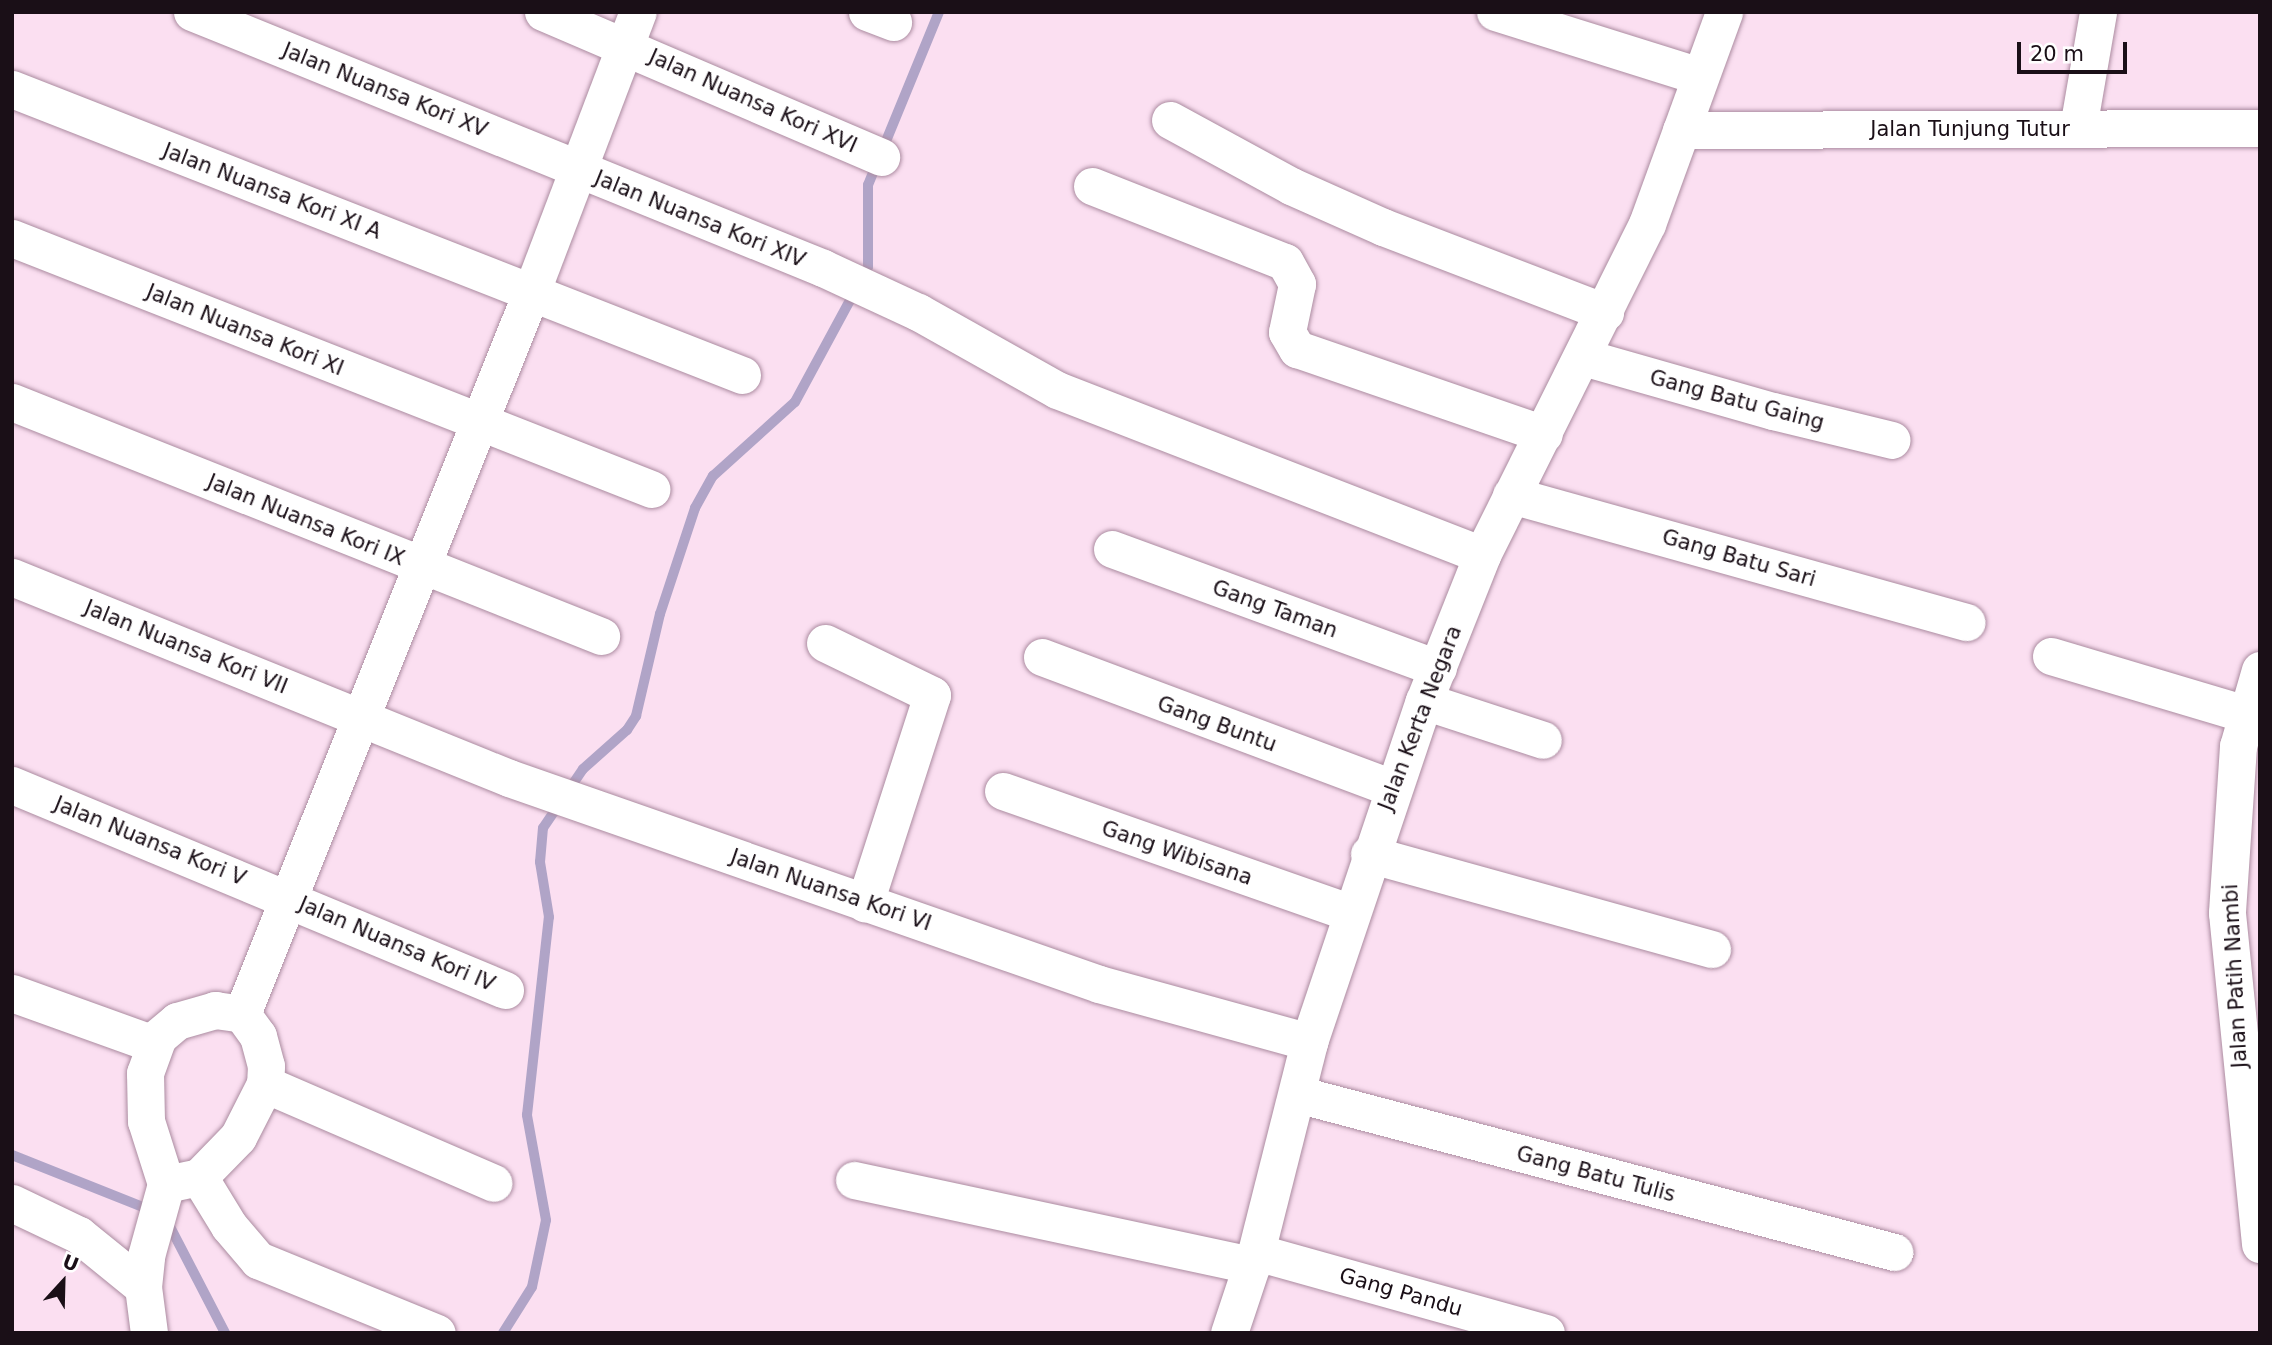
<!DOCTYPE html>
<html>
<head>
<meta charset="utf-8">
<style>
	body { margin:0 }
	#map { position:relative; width:2272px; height:1345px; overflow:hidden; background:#fbdff1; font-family:"DejaVu Sans",sans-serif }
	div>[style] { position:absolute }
	.stream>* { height:10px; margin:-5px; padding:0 5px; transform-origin:5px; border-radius:5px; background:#b0a4c7 }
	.roads { filter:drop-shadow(0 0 2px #ab8ba0) drop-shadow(0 0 2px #ab8ba0) }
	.minor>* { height:37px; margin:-18.5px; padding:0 18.5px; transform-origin:18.5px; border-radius:18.5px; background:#fff }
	span { translate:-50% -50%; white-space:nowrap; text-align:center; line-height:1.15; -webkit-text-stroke:6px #fff; paint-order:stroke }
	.street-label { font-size:21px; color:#1a0f17 }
	.frame { position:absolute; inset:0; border:14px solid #1a0f17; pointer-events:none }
	.north { position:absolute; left:28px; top:1247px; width:70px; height:70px; -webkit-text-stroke:5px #fff; paint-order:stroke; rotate:22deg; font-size:19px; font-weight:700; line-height:28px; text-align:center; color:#1a0f17 }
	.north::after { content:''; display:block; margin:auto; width:24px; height:32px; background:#1a0f17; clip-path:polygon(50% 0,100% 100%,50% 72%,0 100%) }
	.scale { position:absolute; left:2017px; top:42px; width:110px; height:32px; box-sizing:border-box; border:4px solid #1a0f17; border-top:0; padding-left:9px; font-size:21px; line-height:24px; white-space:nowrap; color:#1a0f17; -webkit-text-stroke:5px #fff; paint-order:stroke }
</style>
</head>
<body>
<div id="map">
	<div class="stream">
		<i style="left:12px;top:1155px;width:152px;rotate:21.7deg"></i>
		<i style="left:166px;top:1219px;width:128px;rotate:62.6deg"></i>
		<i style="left:503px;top:1333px;width:54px;rotate:-57.8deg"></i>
		<i style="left:532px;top:1287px;width:68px;rotate:-78.2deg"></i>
		<i style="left:546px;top:1220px;width:107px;rotate:-100.3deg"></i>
		<i style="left:527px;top:1115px;width:199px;rotate:-83.7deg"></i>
		<i style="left:549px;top:917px;width:56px;rotate:-99.3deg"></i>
		<i style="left:540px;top:862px;width:34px;rotate:-85deg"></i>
		<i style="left:543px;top:828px;width:71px;rotate:-55.9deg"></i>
		<i style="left:583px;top:769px;width:59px;rotate:-41.6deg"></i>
		<i style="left:627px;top:730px;width:17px;rotate:-57deg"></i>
		<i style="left:636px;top:716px;width:105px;rotate:-76.8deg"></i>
		<i style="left:660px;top:614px;width:112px;rotate:-71.7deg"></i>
		<i style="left:695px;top:508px;width:37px;rotate:-61deg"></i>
		<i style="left:713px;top:476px;width:110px;rotate:-42.1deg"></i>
		<i style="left:795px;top:402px;width:153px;rotate:-61.6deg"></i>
		<i style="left:868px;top:267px;width:82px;rotate:-90deg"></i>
		<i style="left:868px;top:185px;width:187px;rotate:-67.7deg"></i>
	</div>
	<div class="roads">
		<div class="minor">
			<i style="left:192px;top:12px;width:681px;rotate:22.08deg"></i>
			<i style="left:823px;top:268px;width:105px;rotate:24.9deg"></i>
			<i style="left:918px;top:312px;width:159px;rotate:29.3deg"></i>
			<i style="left:1057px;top:390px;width:456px;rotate:21.2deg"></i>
			<i style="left:543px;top:12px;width:368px;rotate:23.2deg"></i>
			<i style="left:867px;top:12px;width:28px;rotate:21deg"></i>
			<i style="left:1495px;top:12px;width:214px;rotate:17.4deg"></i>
			<i style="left:12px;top:89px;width:784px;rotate:21.39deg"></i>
			<i style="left:1170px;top:120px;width:138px;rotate:28.6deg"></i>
			<i style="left:1291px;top:186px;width:101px;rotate:24deg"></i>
			<i style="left:1383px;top:227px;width:238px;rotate:21deg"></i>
			<i style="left:2078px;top:128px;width:118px;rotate:-80.2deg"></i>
			<i style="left:1681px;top:130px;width:579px;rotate:-0.2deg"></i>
			<i style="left:1092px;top:186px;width:207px;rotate:21.5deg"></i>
			<i style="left:1285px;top:262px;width:25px;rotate:61deg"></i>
			<i style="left:1297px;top:284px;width:49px;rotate:101.8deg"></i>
			<i style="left:1287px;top:332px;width:20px;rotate:60deg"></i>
			<i style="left:1297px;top:349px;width:261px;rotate:19deg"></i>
			<i style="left:12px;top:238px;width:687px;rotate:21.44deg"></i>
			<i style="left:1583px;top:357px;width:198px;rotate:15.9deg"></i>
			<i style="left:1773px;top:411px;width:122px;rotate:13.7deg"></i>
			<i style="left:12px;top:402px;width:634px;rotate:21.67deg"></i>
			<i style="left:1511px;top:495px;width:473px;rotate:15.6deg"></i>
			<i style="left:1112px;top:549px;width:347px;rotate:20.1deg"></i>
			<i style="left:12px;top:577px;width:536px;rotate:22.02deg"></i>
			<i style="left:509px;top:778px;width:625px;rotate:19.25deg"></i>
			<i style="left:1099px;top:984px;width:218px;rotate:15.4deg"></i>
			<i style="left:825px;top:643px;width:119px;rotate:25.9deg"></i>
			<i style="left:932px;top:695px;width:219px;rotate:107.9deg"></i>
			<i style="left:2051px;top:656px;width:203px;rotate:16.6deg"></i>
			<i style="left:1042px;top:657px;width:375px;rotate:20.5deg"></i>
			<i style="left:2260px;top:670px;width:79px;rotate:106.1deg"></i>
			<i style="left:2238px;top:746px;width:167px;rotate:93.8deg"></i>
			<i style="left:2227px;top:913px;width:333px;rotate:84.3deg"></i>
			<i style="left:1424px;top:701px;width:125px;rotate:18.1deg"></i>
			<i style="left:12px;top:785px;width:534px;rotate:22.58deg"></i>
			<i style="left:1003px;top:791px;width:369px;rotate:19.3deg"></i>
			<i style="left:1369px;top:854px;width:356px;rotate:15.5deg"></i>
			<i style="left:12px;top:993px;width:151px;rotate:19.8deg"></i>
			<i style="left:215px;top:1010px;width:27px;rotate:8deg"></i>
			<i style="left:242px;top:1014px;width:27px;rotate:54deg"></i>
			<i style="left:258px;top:1036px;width:31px;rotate:75deg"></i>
			<i style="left:266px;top:1066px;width:18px;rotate:93deg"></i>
			<i style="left:265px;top:1084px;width:59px;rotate:117deg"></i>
			<i style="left:238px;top:1137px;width:56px;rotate:134.3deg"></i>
			<i style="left:199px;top:1177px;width:34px;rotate:168deg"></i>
			<i style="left:166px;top:1184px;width:66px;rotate:-107.6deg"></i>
			<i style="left:146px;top:1121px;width:48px;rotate:-91.2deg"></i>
			<i style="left:145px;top:1073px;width:38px;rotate:-70deg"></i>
			<i style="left:158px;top:1037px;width:25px;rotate:-40deg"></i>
			<i style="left:177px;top:1021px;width:40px;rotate:-16deg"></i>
			<i style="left:242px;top:1014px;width:777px;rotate:-68.16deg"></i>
			<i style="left:531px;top:293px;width:301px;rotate:-69.2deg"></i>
			<i style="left:265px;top:1084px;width:249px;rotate:23.4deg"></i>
			<i style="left:1297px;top:1094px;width:618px;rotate:14.82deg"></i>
			<i style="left:199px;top:1177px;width:57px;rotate:58.5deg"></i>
			<i style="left:229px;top:1226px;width:45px;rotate:49.5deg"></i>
			<i style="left:258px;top:1260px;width:193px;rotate:22.2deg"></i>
			<i style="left:854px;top:1180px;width:407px;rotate:12.1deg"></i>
			<i style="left:12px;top:1203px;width:74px;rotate:25.5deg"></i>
			<i style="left:79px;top:1235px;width:82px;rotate:39.1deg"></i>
			<i style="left:1256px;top:1252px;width:301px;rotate:15.6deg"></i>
			<i style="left:149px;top:1333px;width:46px;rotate:-97.4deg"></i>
			<i style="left:143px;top:1287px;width:31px;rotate:-84deg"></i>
			<i style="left:146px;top:1256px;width:75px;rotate:-74.5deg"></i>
			<i style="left:1229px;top:1333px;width:85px;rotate:-71.6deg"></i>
			<i style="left:1256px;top:1252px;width:217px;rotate:-75.8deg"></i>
			<i style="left:1309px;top:1042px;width:360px;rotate:-71.4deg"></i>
			<i style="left:1424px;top:701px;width:157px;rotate:-68.3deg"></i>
			<i style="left:1482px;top:555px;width:370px;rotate:-63.5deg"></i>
			<i style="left:1647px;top:224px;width:226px;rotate:-70deg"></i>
		</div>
	</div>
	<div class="street-label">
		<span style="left:385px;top:90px;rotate:22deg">Jalan Nuansa Kori XV</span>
		<span style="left:753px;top:101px;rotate:24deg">Jalan Nuansa Kori XVI</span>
		<span style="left:1970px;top:129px">Jalan Tunjung Tutur</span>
		<span style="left:272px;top:191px;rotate:21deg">Jalan Nuansa Kori XI A</span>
		<span style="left:700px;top:219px;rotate:22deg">Jalan Nuansa Kori XIV</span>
		<span style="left:245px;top:330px;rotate:22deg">Jalan Nuansa Kori XI</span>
		<span style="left:1737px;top:400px;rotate:15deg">Gang Batu Gaing</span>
		<span style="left:306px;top:520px;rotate:22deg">Jalan Nuansa Kori IX</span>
		<span style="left:1739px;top:558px;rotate:16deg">Gang Batu Sari</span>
		<span style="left:1275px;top:609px;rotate:20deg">Gang Taman</span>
		<span style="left:186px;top:647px;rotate:22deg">Jalan Nuansa Kori VII</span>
		<span style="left:1420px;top:718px;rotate:-69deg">Jalan Kerta Negara</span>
		<span style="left:1217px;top:724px;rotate:20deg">Gang Buntu</span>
		<span style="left:150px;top:841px;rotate:22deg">Jalan Nuansa Kori V</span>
		<span style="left:1177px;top:853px;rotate:19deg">Gang Wibisana</span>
		<span style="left:831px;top:890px;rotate:19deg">Jalan Nuansa Kori VI</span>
		<span style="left:397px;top:944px;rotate:23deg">Jalan Nuansa Kori IV</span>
		<span style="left:2235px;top:976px;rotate:-93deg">Jalan Patih Nambi</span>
		<span style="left:1596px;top:1174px;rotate:15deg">Gang Batu Tulis</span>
		<span style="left:1401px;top:1292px;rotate:16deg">Gang Pandu</span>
	</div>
	<div class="frame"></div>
	<div class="north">U</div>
	<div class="scale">20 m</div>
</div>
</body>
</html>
